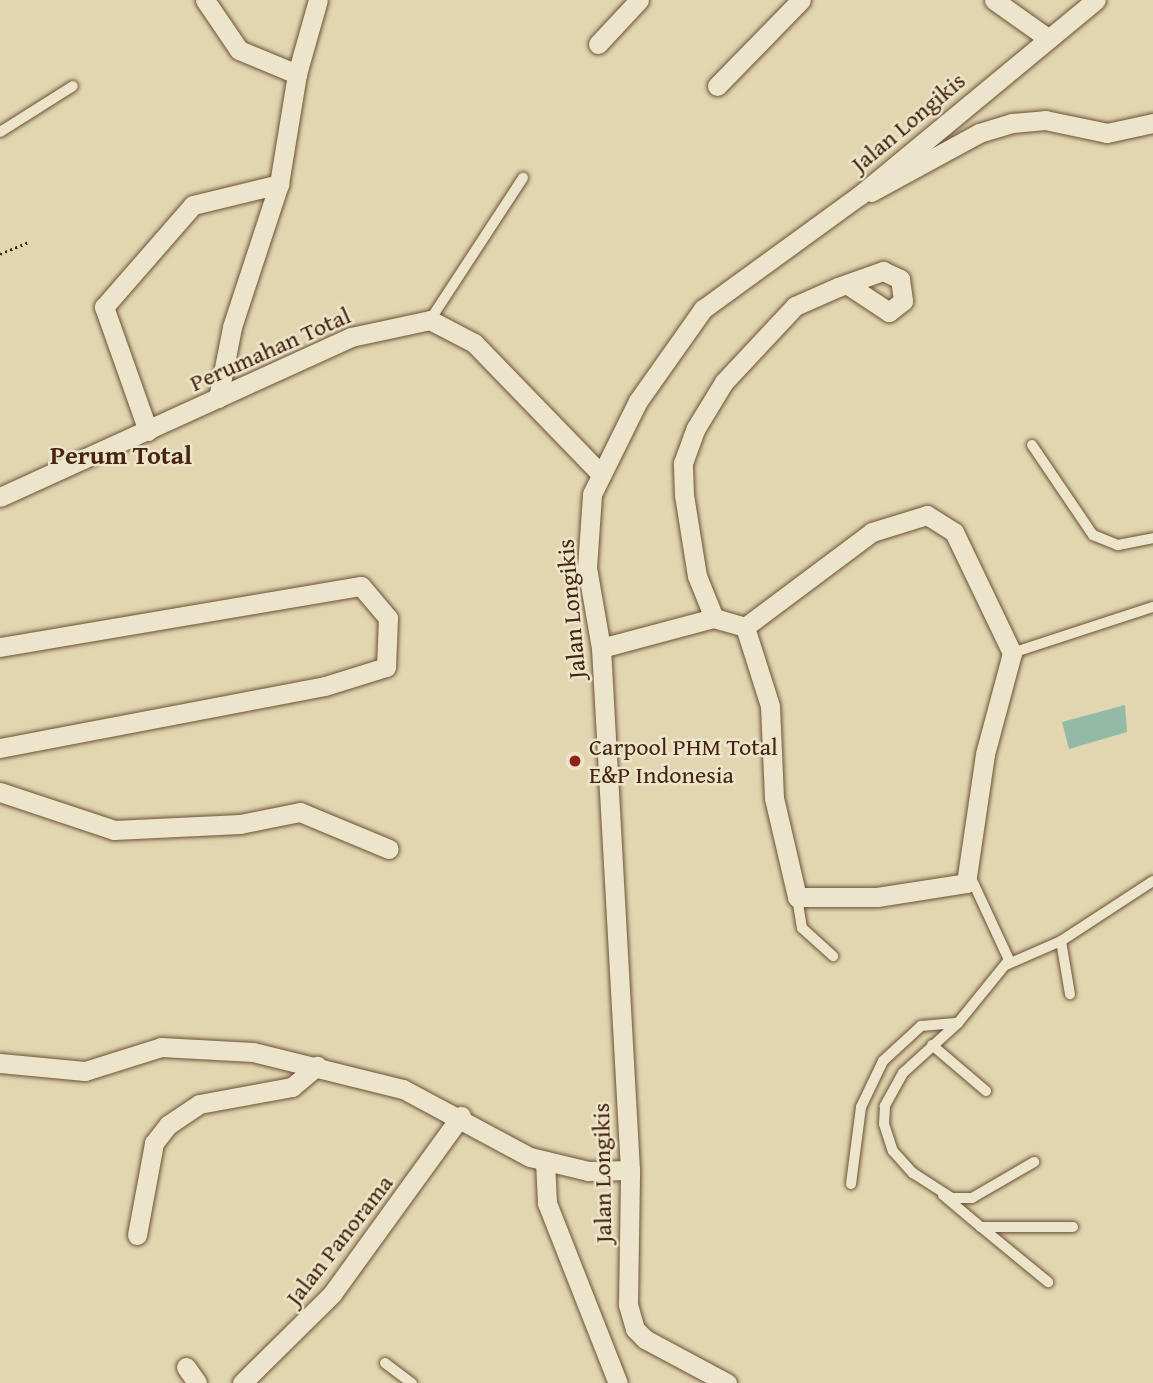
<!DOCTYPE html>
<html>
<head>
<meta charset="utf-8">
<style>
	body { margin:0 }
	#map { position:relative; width:1153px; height:1383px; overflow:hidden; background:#e1d6af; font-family:"Gentium Book Plus",serif }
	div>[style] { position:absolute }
	.water>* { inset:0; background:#95b9a7 }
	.path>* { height:2.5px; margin-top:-1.25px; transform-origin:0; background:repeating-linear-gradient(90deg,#462411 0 2px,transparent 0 5.5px) }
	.roads { filter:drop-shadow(0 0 2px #6d5038) drop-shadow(0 0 2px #6d5038) }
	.lane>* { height:10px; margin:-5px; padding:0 5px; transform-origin:5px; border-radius:5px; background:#ece4cb }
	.street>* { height:19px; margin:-9.5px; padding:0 9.5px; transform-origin:9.5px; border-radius:9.5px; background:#ece4cb }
	.dots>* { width:19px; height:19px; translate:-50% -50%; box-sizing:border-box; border:4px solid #ece4cb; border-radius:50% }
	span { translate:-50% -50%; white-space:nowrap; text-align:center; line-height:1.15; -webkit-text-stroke:5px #ece4cb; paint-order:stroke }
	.street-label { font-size:24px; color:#462411 }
	.poi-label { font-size:24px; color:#462411 }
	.left { translate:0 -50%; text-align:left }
	.neighbourhood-label { font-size:26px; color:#462411; font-weight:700 }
</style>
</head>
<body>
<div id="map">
	<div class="water">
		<i style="clip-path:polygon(1125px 705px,1127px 732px,1069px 749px,1062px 722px)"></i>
	</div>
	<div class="path">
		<i style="left:0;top:254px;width:30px;rotate:-23deg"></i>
	</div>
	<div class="roads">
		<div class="lane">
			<i style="left:0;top:132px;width:86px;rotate:-32.2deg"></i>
			<i style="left:430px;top:320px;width:170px;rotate:-56.8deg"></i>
			<i style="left:1032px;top:445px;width:109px;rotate:55.9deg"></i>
			<i style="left:1093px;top:535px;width:27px;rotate:22deg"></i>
			<i style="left:1118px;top:545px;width:36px;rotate:-11deg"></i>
			<i style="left:1012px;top:653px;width:148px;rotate:-18.1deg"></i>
			<i style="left:971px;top:878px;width:90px;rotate:65.1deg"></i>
			<i style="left:1009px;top:960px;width:81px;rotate:129deg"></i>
			<i style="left:958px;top:1023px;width:74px;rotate:137.7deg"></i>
			<i style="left:903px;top:1073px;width:38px;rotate:119deg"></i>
			<i style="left:885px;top:1106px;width:18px;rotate:93deg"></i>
			<i style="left:884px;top:1124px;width:28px;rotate:72deg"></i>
			<i style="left:893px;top:1151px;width:30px;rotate:48deg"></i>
			<i style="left:913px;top:1173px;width:46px;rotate:32.7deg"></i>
			<i style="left:952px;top:1198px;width:20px"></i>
			<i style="left:972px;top:1198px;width:72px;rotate:-30.1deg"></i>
			<i style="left:797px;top:897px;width:31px;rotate:81deg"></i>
			<i style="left:802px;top:928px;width:42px;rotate:42.1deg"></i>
			<i style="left:1061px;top:941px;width:54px;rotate:80.4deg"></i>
			<i style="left:1006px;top:965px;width:60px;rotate:-23.6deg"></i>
			<i style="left:1061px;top:941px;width:110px;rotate:-33.1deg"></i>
			<i style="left:932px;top:1045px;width:71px;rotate:40.4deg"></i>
			<i style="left:851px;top:1184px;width:78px;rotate:-82.6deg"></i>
			<i style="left:861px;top:1107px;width:51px;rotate:-64.4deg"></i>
			<i style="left:883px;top:1061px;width:52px;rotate:-42.6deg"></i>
			<i style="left:921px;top:1026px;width:37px;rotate:-5deg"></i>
			<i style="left:943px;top:1195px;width:50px;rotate:40.1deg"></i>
			<i style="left:981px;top:1227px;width:92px"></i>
			<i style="left:981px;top:1227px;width:87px;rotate:39.4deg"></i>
			<i style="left:385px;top:1363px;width:34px;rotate:37deg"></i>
		</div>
		<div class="street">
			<i style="left:205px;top:0;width:60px;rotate:55.8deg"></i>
			<i style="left:239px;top:50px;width:63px;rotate:22.5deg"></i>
			<i style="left:994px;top:0;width:64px;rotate:35.4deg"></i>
			<i style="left:598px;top:44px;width:60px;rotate:-47deg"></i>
			<i style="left:717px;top:86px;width:120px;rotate:-45.7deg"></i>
			<i style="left:871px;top:192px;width:123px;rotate:-28.6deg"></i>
			<i style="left:979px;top:133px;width:34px;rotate:-17deg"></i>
			<i style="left:1012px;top:123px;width:33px;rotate:-5deg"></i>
			<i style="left:1045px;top:120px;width:63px;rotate:11.8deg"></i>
			<i style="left:1107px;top:133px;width:47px;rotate:-12.3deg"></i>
			<i style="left:218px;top:398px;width:72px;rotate:-78.8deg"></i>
			<i style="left:232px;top:327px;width:151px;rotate:-71.8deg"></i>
			<i style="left:279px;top:184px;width:111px;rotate:-80.7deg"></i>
			<i style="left:297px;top:74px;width:77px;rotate:-74.2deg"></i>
			<i style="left:148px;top:431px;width:132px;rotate:-109.5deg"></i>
			<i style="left:104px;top:307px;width:135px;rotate:-48.9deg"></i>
			<i style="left:193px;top:205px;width:89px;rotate:-13.7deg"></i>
			<i style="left:0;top:497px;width:386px;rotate:-24.5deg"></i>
			<i style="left:351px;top:337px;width:81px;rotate:-12.1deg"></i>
			<i style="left:430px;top:320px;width:50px;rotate:27.6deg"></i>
			<i style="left:474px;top:343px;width:181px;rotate:45.9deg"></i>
			<i style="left:714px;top:618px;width:45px;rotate:-112deg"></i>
			<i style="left:697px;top:576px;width:82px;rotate:-99.1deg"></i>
			<i style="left:684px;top:495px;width:32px;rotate:-92deg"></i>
			<i style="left:683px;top:463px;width:37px;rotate:-70deg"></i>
			<i style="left:696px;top:428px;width:54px;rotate:-58.7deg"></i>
			<i style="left:724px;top:382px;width:104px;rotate:-46.9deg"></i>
			<i style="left:795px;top:306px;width:47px;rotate:-23.8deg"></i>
			<i style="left:838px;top:287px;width:48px;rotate:-19.6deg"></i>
			<i style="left:883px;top:271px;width:19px;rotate:25deg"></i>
			<i style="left:900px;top:279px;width:22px;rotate:82deg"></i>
			<i style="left:903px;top:301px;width:18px;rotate:142deg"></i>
			<i style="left:889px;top:312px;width:49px;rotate:-146.6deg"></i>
			<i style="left:0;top:647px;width:366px;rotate:-9.6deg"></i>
			<i style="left:361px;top:586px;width:42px;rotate:49.8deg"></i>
			<i style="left:388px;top:618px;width:49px;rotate:92.3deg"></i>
			<i style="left:386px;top:667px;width:64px;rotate:162.7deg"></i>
			<i style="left:325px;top:686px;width:331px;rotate:169.2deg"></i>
			<i style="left:601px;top:648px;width:117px;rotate:-14.9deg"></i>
			<i style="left:714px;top:618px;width:32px;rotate:16deg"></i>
			<i style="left:745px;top:627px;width:83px;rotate:72.4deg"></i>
			<i style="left:770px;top:706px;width:92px;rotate:87.5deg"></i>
			<i style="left:774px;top:798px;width:102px;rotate:76.9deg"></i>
			<i style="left:797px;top:897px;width:80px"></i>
			<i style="left:877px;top:897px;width:90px;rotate:-8.9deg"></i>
			<i style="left:966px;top:883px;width:130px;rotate:-81.6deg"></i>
			<i style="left:985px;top:754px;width:105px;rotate:-75deg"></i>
			<i style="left:1012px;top:653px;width:134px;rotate:-115.6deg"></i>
			<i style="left:954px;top:532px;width:32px;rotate:-148deg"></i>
			<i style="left:927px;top:515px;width:58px;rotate:162.8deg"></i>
			<i style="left:872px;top:532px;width:159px;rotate:143.2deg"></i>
			<i style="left:0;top:792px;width:120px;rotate:18.4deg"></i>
			<i style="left:114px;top:830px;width:126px;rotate:-2.7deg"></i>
			<i style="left:240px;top:824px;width:61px;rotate:-11.3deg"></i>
			<i style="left:300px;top:812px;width:96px;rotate:22.6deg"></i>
			<i style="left:0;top:1063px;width:85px;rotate:5.4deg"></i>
			<i style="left:85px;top:1071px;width:80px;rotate:-17.5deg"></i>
			<i style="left:161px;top:1047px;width:92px;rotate:3.1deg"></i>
			<i style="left:253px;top:1052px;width:154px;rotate:13.9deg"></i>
			<i style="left:403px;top:1089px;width:144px;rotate:28.2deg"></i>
			<i style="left:530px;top:1157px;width:60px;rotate:13.6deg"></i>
			<i style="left:588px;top:1171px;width:42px;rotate:-1.4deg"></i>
			<i style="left:545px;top:1161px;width:42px;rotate:87.3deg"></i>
			<i style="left:547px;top:1203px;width:193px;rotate:68.5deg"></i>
			<i style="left:137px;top:1235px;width:94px;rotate:-79.5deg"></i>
			<i style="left:154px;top:1143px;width:23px;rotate:-52deg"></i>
			<i style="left:168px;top:1125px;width:37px;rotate:-34deg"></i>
			<i style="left:199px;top:1104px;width:95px;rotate:-10.4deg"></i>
			<i style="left:292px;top:1087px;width:33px;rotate:-40deg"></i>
			<i style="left:186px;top:1367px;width:19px;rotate:55deg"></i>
			<i style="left:242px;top:1383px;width:127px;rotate:-44.7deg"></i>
			<i style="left:332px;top:1294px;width:220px;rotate:-54.1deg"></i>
			<i style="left:727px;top:1383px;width:93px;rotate:-151.8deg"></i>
			<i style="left:645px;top:1339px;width:14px;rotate:-135deg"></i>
			<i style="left:635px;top:1329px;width:26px;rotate:-106deg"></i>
			<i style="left:628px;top:1304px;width:134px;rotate:-89.1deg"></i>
			<i style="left:630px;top:1170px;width:523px;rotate:-93.18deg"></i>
			<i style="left:601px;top:648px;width:81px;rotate:-99.9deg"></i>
			<i style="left:587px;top:568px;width:74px;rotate:-86.1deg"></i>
			<i style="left:592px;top:494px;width:104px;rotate:-63.7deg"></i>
			<i style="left:638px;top:401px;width:113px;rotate:-54.8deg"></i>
			<i style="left:703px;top:309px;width:194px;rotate:-36deg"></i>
			<i style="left:860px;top:195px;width:306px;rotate:-39.6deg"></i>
		</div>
	</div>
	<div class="dots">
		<i style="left:575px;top:761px;background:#8f2418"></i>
	</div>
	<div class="street-label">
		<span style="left:908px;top:122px;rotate:-40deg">Jalan Longikis</span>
		<span style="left:270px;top:349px;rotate:-24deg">Perumahan Total</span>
		<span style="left:571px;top:609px;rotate:-95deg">Jalan Longikis</span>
		<span style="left:602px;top:1173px;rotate:-91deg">Jalan Longikis</span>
		<span style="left:339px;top:1240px;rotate:-52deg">Jalan Panorama</span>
	</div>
	<div class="poi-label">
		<span class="left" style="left:589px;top:761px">Carpool PHM Total<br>E&amp;P Indonesia</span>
	</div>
	<div class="neighbourhood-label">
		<span style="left:121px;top:455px">Perum Total</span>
	</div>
</div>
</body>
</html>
